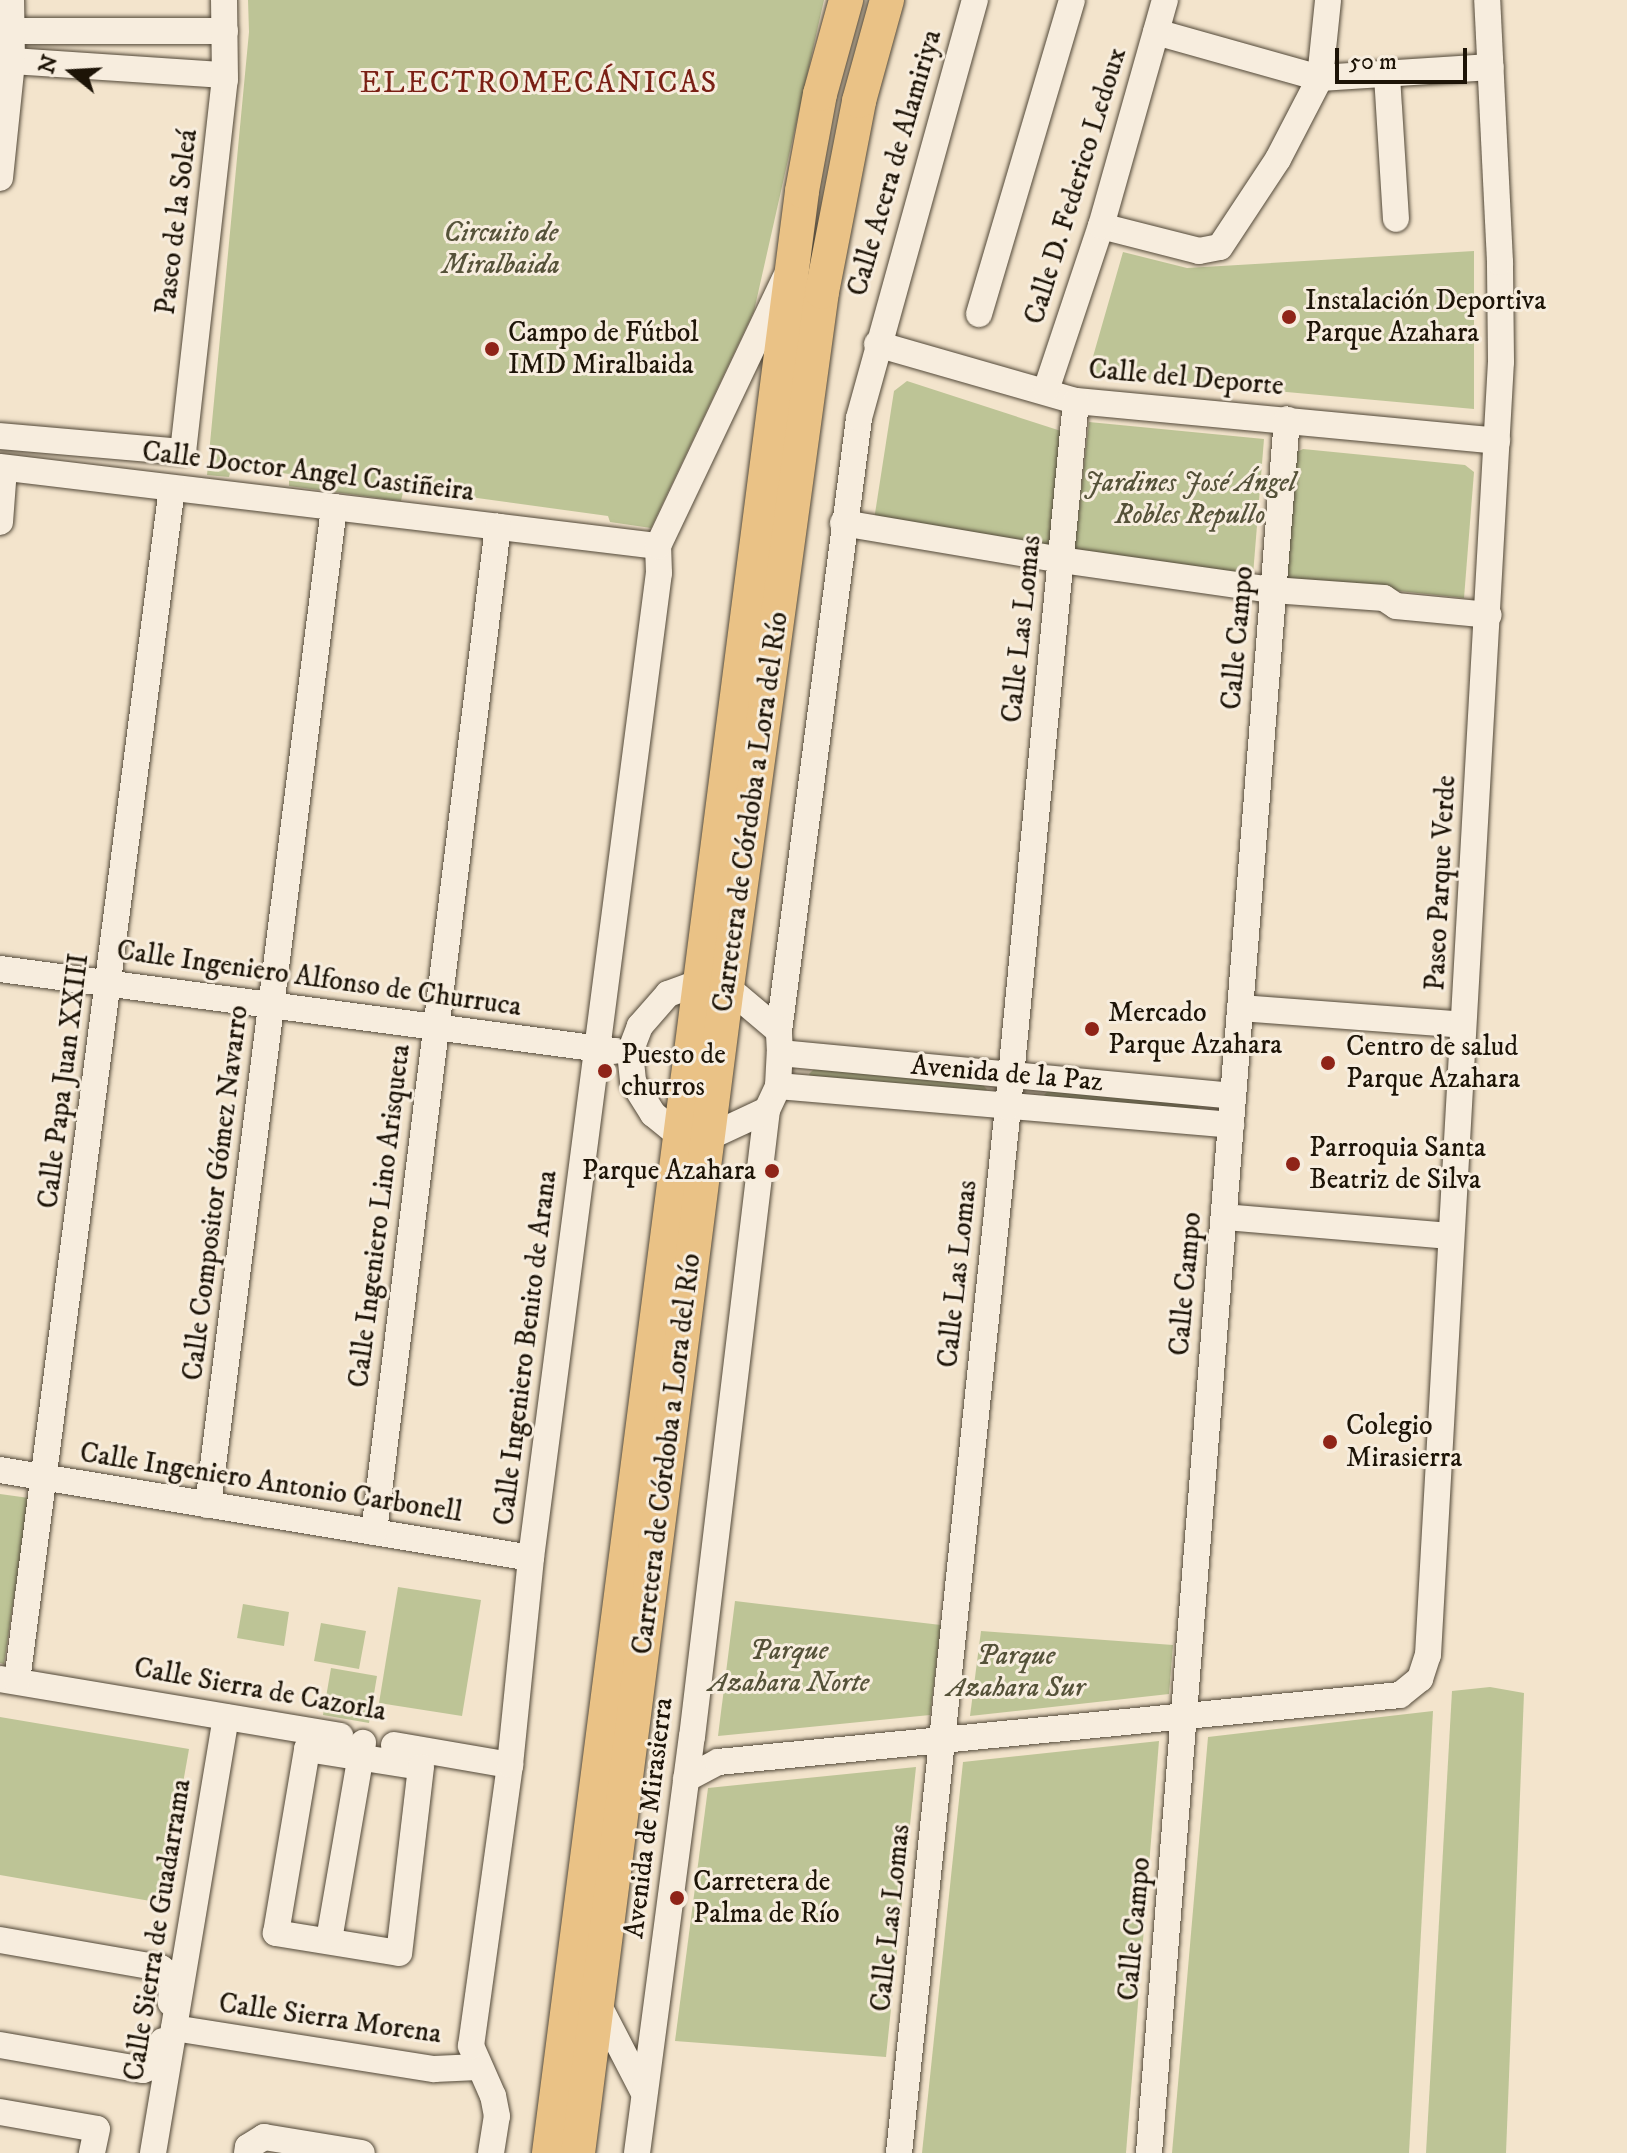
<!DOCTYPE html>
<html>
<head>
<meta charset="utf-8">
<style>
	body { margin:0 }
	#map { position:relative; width:1627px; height:2153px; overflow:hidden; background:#f3e4cc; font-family:"IM FELL DW Pica",serif }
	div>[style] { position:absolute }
	.green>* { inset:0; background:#bdc496 }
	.roads { filter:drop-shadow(0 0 2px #524838) drop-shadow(0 0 2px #524838) }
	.minor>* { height:26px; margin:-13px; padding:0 13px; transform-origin:13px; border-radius:13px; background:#f7edde }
	.major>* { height:34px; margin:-17px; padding:0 17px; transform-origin:17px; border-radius:17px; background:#eac286 }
	.dots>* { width:22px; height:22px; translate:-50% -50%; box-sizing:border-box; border:4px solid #f7edde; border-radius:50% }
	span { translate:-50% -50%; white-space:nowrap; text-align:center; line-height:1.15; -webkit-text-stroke:6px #f7edde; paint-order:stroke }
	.street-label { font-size:28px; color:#1d1407 }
	.park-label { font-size:28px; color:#555239; font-style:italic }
	.poi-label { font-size:28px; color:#1d1407 }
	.left { translate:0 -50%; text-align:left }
	.right { translate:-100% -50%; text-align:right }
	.neighbourhood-label { font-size:30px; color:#7a1f14; letter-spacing:2px }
	.north { position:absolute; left:32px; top:32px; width:80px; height:80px; -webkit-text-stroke:6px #f7edde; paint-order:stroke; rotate:288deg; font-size:22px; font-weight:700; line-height:32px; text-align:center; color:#1d1407 }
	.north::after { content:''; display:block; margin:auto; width:28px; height:36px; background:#1d1407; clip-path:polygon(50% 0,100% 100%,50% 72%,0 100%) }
	.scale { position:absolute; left:1335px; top:48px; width:132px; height:36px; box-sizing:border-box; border:4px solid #1d1407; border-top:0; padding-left:10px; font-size:24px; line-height:28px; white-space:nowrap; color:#1d1407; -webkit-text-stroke:6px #f7edde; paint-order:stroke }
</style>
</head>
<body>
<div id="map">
	<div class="green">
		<i style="clip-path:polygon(248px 0,824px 0,754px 311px,651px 528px,610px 522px,608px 516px,404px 488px,401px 501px,289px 486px,289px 474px,232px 466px,229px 477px,207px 475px,249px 32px)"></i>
		<i style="clip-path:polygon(1474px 251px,1474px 409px,1088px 374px,1123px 252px,1187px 268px)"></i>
		<i style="clip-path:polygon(907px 381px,1061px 431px,1049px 551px,874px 520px,894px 391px)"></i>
		<i style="clip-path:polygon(1089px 422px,1264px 439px,1253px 575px,1074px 552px)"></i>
		<i style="clip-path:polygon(1303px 449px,1465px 465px,1474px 472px,1464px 598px,1287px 579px,1295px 453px)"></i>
		<i style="clip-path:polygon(817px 1066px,980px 1080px,987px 1090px,977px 1098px,814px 1083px,809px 1074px)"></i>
		<i style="clip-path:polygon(1052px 1087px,1197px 1102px,1198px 1107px,1196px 1113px,1050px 1104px,1044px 1095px)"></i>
		<i style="clip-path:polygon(0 1494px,29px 1498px,4px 1664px,0 1663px)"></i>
		<i style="clip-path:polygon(398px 1587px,481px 1600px,462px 1716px,379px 1703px)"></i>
		<i style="clip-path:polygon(735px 1601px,941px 1625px,930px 1715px,718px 1736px)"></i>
		<i style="clip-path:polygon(243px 1604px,289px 1612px,284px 1646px,237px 1638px)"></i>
		<i style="clip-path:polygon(321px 1623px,366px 1631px,359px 1669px,314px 1661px)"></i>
		<i style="clip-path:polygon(981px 1631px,1173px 1645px,1169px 1694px,970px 1716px)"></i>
		<i style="clip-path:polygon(331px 1668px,377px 1676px,369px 1723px,323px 1715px)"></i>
		<i style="clip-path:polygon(1490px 1687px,1524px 1693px,1506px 2153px,1426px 2153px,1452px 1691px)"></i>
		<i style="clip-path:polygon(1433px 1711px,1409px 2153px,1172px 2153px,1208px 1737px)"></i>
		<i style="clip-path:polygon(0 1717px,189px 1749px,162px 1903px,0 1875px)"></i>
		<i style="clip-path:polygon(1159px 1741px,1126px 2153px,922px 2153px,963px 1762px)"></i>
		<i style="clip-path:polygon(916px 1767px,886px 2057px,675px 2041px,708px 1788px)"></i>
	</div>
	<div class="roads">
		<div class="minor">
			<i style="left:12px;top:31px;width:213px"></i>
			<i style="left:1156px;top:32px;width:170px;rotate:15.7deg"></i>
			<i style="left:1320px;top:78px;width:171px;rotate:-3.7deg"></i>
			<i style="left:12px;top:61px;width:213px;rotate:3.8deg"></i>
			<i style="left:1387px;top:76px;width:143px;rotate:86.4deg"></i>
			<i style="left:0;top:178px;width:118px;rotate:-84.1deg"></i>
			<i style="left:12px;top:61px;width:61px;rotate:-90.9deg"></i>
			<i style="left:1101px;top:226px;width:101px;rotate:14.3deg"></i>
			<i style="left:1199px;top:251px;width:21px;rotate:-11deg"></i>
			<i style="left:1220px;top:247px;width:105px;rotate:-56.6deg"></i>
			<i style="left:1278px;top:159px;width:91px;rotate:-62.6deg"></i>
			<i style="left:1320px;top:78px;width:78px;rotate:-84.1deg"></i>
			<i style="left:979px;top:314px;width:327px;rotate:-73.5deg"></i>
			<i style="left:877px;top:344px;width:207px;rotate:16deg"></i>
			<i style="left:1076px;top:401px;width:423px;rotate:5.4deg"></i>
			<i style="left:1046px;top:390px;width:173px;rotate:-71.5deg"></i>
			<i style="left:1101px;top:226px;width:235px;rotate:-74.2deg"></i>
			<i style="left:0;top:436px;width:184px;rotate:5deg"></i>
			<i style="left:183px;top:452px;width:374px;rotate:-83.6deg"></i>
			<i style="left:225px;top:80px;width:80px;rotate:-90.7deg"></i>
			<i style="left:0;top:467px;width:663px;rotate:6.85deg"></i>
			<i style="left:0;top:522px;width:53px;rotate:-85.7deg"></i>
			<i style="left:843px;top:523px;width:221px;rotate:9.6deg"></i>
			<i style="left:1061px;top:560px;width:214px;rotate:8.1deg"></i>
			<i style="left:1273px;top:590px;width:111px;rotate:4.1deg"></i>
			<i style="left:1384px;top:598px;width:14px;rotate:34deg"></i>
			<i style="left:1396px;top:606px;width:93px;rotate:5.5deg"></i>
			<i style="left:0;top:969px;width:620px;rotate:7.59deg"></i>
			<i style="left:1240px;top:1008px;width:214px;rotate:4.3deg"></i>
			<i style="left:779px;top:1031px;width:618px;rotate:-82.56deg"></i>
			<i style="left:859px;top:418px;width:434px;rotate:-74.5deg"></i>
			<i style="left:780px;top:1053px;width:455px;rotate:5.4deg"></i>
			<i style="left:778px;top:1086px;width:455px;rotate:4.9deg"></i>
			<i style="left:1224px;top:1217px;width:217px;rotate:4.8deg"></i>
			<i style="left:0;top:1470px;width:538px;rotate:9.41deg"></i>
			<i style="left:208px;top:1505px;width:1006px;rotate:-82.8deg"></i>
			<i style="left:374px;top:1532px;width:1013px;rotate:-82.97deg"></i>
			<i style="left:0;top:1679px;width:345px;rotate:9.5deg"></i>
			<i style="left:17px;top:1681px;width:1203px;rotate:-82.6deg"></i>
			<i style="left:394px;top:1745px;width:118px;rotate:9.8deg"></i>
			<i style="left:307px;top:1749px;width:115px;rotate:9deg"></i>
			<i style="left:421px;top:1767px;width:187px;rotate:96.7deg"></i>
			<i style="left:399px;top:1953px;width:125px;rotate:-170.8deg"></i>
			<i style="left:276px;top:1933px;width:187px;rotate:-80.4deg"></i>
			<i style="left:686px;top:1779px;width:36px;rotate:-28deg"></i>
			<i style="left:718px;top:1762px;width:685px;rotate:-5.61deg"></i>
			<i style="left:1400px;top:1695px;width:26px;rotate:-39deg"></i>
			<i style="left:1420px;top:1679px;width:25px;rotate:-72deg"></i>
			<i style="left:1428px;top:1655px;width:1295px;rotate:-86.77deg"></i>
			<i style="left:1501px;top:362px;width:100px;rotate:-90.6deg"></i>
			<i style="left:1500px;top:262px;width:262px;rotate:-92.8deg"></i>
			<i style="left:330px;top:1934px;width:194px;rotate:-80.2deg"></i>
			<i style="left:0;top:1940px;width:163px;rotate:9.9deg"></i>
			<i style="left:161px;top:1968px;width:16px;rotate:40deg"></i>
			<i style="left:173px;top:1978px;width:25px;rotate:95deg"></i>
			<i style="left:598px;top:2004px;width:98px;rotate:62.7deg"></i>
			<i style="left:174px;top:2028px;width:263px;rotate:9deg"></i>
			<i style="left:434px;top:2069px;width:44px;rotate:-2.6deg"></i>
			<i style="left:0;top:2045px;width:145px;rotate:9.9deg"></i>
			<i style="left:143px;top:2070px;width:14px;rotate:-21deg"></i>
			<i style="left:156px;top:2065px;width:25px;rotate:-74deg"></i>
			<i style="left:0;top:2112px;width:98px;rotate:9.9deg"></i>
			<i style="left:97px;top:2129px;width:25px;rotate:102deg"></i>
			<i style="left:153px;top:2153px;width:442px;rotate:-80.5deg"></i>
			<i style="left:247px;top:2153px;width:6px;rotate:-81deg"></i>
			<i style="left:248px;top:2147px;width:19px;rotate:-32deg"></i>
			<i style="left:264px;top:2137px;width:99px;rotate:9.3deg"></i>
			<i style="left:491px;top:2153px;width:37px;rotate:-81deg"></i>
			<i style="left:497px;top:2116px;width:20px;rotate:-101deg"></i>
			<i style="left:493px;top:2096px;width:55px;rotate:-113.7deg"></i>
			<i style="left:471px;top:2046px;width:284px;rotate:-82.1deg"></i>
			<i style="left:510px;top:1765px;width:208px;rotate:-84.2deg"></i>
			<i style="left:531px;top:1558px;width:993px;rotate:-82.6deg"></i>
			<i style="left:659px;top:573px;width:27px;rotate:-92deg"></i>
			<i style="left:658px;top:546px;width:296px;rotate:-64.6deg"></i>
			<i style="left:637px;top:2153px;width:420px;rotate:-82.5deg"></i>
			<i style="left:692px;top:1737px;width:631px;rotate:-83.18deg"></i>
			<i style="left:767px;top:1110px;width:26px;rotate:-65deg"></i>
			<i style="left:778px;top:1086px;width:33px;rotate:-87deg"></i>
			<i style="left:780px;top:1053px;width:22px;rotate:-93deg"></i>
			<i style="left:779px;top:1031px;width:68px;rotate:-139.8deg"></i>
			<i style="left:727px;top:987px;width:29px;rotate:-172deg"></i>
			<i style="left:698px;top:983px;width:32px;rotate:160deg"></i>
			<i style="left:668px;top:994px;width:43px;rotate:131.2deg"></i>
			<i style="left:640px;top:1026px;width:28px;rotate:111deg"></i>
			<i style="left:630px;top:1052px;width:30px;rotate:84deg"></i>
			<i style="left:633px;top:1082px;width:38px;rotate:58deg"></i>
			<i style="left:653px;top:1114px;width:32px;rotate:39deg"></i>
			<i style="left:678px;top:1134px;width:29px;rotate:8deg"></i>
			<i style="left:707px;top:1138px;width:66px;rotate:-25deg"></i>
			<i style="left:899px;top:2153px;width:1052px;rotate:-84.05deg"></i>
			<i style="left:1008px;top:1107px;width:709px;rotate:-84.5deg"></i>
			<i style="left:1149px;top:2153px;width:1739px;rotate:-85.45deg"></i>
		</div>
		<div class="major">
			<i style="left:549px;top:2153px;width:1978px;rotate:-82.65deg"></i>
			<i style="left:802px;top:191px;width:99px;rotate:-79.5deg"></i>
			<i style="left:820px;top:94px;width:98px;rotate:-74.5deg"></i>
			<i style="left:578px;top:2153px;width:1175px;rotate:-82.72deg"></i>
			<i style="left:727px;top:987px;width:701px;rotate:-82.22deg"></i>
			<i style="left:822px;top:292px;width:195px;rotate:-79deg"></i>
			<i style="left:859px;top:101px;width:105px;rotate:-74.5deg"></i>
		</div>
	</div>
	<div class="dots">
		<i style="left:1289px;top:317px;background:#8f2418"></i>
		<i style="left:492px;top:349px;background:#8f2418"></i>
		<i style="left:1092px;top:1029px;background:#8f2418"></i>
		<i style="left:1328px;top:1063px;background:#8f2418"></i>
		<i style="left:605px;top:1071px;background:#8f2418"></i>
		<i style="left:1293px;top:1164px;background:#8f2418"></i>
		<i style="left:772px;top:1171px;background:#8f2418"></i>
		<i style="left:1330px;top:1442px;background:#8f2418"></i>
		<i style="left:677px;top:1898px;background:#8f2418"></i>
	</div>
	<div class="street-label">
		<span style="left:895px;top:163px;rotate:-74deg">Calle Acera de Alamiriya</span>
		<span style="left:1076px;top:186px;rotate:-73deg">Calle D. Federico Ledoux</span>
		<span style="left:177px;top:222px;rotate:-83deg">Paseo de la Soleá</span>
		<span style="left:1186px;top:378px;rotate:5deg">Calle del Deporte</span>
		<span style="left:308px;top:472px;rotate:7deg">Calle Doctor Angel Castiñeira</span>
		<span style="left:1022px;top:629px;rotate:-84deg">Calle Las Lomas</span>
		<span style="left:1238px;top:638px;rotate:-85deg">Calle Campo</span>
		<span style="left:751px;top:812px;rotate:-82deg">Carretera de Córdoba a Lora del Río</span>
		<span style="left:1441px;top:883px;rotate:-87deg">Paseo Parque Verde</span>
		<span style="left:319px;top:979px;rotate:8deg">Calle Ingeniero Alfonso de Churruca</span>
		<span style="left:1007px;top:1074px;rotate:5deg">Avenida de la Paz</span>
		<span style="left:64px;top:1081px;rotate:-83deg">Calle Papa Juan XXIII</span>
		<span style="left:216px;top:1193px;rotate:-83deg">Calle Compositor Gómez Navarro</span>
		<span style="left:380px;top:1216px;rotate:-83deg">Calle Ingeniero Lino Arisqueta</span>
		<span style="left:958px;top:1274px;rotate:-84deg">Calle Las Lomas</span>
		<span style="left:1186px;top:1284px;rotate:-85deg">Calle Campo</span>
		<span style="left:526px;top:1348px;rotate:-83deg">Calle Ingeniero Benito de Arana</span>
		<span style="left:667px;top:1454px;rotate:-83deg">Carretera de Córdoba a Lora del Río</span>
		<span style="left:271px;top:1483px;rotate:9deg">Calle Ingeniero Antonio Carbonell</span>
		<span style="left:260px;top:1690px;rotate:10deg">Calle Sierra de Cazorla</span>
		<span style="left:649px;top:1818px;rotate:-83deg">Avenida de Mirasierra</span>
		<span style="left:891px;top:1918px;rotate:-84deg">Calle Las Lomas</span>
		<span style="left:1135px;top:1929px;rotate:-85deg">Calle Campo</span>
		<span style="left:158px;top:1930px;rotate:-81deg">Calle Sierra de Guadarrama</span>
		<span style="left:330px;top:2019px;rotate:8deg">Calle Sierra Morena</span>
	</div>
	<div class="park-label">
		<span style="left:501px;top:249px">Circuito de<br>Miralbaida</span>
		<span style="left:1190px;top:499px">Jardines José Ángel<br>Robles Repullo</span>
		<span style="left:789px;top:1667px">Parque<br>Azahara Norte</span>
		<span style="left:1016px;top:1672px">Parque<br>Azahara Sur</span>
	</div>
	<div class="poi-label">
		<span class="left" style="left:1305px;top:317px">Instalación Deportiva<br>Parque Azahara</span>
		<span class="left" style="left:508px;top:349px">Campo de Fútbol<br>IMD Miralbaida</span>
		<span class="left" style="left:1108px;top:1029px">Mercado<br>Parque Azahara</span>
		<span class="left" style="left:1346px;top:1063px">Centro de salud<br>Parque Azahara</span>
		<span class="left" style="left:621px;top:1071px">Puesto de<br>churros</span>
		<span class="left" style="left:1309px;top:1164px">Parroquia Santa<br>Beatriz de Silva</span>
		<span class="right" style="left:756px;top:1171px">Parque Azahara</span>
		<span class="left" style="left:1346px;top:1442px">Colegio<br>Mirasierra</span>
		<span class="left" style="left:693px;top:1898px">Carretera de<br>Palma de Río</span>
	</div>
	<div class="neighbourhood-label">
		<span style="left:539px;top:84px">ELECTROMECÁNICAS</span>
	</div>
	<div class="north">N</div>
	<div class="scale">50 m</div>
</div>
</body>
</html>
